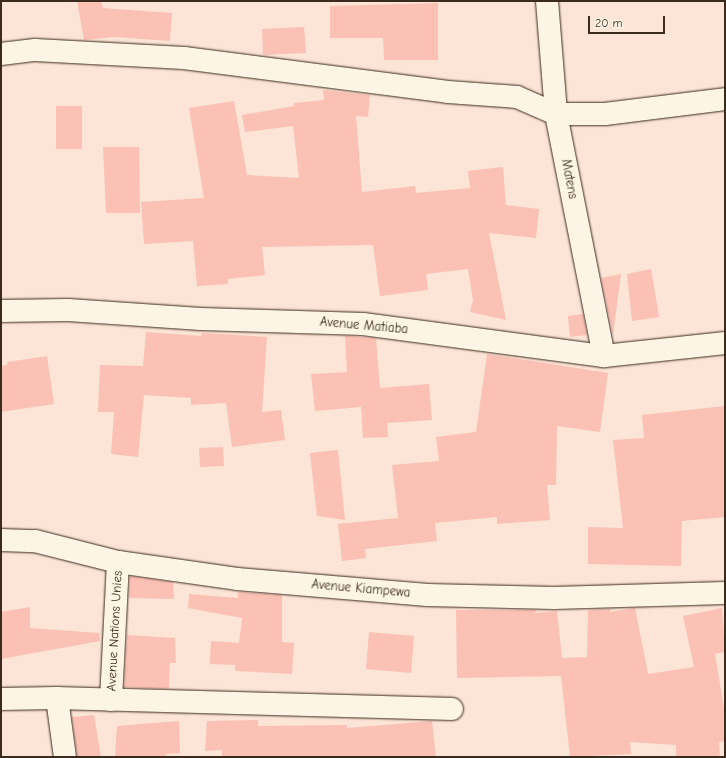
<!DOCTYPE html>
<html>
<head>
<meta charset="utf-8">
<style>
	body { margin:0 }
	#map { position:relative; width:726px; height:758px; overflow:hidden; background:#fce5d6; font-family:"Comic Neue",sans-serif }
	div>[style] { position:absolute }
	.building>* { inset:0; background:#fbc1b4 }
	.roads { filter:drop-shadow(0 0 1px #3b2a1e) drop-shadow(0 0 1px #3b2a1e) }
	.minor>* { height:22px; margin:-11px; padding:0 11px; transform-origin:11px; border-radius:11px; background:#fcf5e5 }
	span { translate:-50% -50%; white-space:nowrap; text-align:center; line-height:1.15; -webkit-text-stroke:3.5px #fcf5e5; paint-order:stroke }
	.street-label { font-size:13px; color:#3b2a1e }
	.frame { position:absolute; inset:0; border:2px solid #3b2a1e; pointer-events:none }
	.scale { position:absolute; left:588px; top:16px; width:77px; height:18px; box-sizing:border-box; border:2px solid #3b2a1e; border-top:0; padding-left:5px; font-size:12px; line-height:14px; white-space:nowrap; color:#3b2a1e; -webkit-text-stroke:3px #fcf5e5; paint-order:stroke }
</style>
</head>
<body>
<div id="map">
	<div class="building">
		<i style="clip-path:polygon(77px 1px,101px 1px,103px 8px,172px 13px,170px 41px,114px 37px,84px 40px)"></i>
		<i style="clip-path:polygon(438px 3px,438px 60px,384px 60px,383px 38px,330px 38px,330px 6px)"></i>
		<i style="clip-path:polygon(304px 27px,306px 53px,263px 55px,262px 29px)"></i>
		<i style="clip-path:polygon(323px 90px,370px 95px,368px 117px,356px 116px,362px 192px,415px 186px,416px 193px,470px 188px,468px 171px,503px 167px,506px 205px,539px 209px,536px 238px,489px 233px,506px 320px,470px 312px,473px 300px,468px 269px,426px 274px,428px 290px,380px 296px,373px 245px,262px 247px,265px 275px,228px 279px,228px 284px,197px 286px,193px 241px,144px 244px,141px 202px,204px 198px,189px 108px,234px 101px,247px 175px,299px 178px,293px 126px,245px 132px,242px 115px,294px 106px,294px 103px,324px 100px)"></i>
		<i style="clip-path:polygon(56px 106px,82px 106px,82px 149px,56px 149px)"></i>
		<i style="clip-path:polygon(103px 147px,139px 147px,140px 213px,106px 213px)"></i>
		<i style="clip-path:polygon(651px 269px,659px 317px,632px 321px,627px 274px)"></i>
		<i style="clip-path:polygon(621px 274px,613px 335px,601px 278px)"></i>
		<i style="clip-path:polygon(583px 314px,587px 335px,570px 337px,568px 316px)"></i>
		<i style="clip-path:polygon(146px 332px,201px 336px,202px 333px,267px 337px,262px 412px,281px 410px,285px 440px,232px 447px,226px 403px,191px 405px,191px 398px,144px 395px,138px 457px,111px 454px,114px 412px,98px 412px,100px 365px,143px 366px)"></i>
		<i style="clip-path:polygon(345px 336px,376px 338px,380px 388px,429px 384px,432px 420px,387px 423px,388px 437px,363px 438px,361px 407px,315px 411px,311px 374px,347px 372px)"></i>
		<i style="clip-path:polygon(487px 354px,608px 373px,600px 432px,557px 426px,556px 485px,547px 485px,550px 520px,497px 524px,497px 517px,435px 523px,437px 541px,365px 549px,366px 558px,342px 561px,338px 524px,398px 518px,392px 465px,439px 461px,436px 437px,476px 432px)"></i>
		<i style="clip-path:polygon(47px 356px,54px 404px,1px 412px,1px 366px,7px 365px,7px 362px)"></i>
		<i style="clip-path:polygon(725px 406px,725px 517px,682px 521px,681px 566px,588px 564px,588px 527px,623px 528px,613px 440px,644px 438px,642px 415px)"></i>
		<i style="clip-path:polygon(223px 447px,224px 466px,200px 467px,199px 448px)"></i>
		<i style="clip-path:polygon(338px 450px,345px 520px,317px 516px,310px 453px)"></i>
		<i style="clip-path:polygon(130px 576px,173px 582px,174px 599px,129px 598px)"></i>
		<i style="clip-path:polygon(238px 592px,282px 595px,282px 642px,294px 643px,292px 674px,235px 671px,235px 665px,210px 664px,211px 641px,239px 643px,242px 618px,188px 608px,189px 594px,238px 598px)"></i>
		<i style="clip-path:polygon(30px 607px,30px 628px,99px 633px,100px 641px,1px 659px,1px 612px)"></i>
		<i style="clip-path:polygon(635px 608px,648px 674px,694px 667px,683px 616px,722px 608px,725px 652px,715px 654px,725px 715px,725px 741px,719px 742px,720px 757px,676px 757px,676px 745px,630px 742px,631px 754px,570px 757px,561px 676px,457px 678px,456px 610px,536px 610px,535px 613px,557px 611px,562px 658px,587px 657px,588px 610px,610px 609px,610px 612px)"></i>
		<i style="clip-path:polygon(369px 632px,414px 636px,411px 673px,366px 669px)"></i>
		<i style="clip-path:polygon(127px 635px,175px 638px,176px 663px,170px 663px,169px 689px,124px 687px)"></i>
		<i style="clip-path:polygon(94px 715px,101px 757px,77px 757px,72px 717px)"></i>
		<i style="clip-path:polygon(258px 720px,258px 726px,347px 725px,347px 728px,432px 721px,436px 757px,222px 757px,222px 750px,205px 751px,207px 721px)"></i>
		<i style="clip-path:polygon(179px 721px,180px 753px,166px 754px,166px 757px,115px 757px,117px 726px)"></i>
	</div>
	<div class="roads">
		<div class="minor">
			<i style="left:547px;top:1px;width:113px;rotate:85.4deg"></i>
			<i style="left:556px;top:114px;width:247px;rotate:78.8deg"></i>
			<i style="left:1px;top:54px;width:34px;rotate:-7deg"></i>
			<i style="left:35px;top:50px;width:149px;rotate:3.1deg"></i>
			<i style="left:184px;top:58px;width:266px;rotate:7.3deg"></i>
			<i style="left:448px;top:92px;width:69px;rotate:4.1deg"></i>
			<i style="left:517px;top:97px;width:43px;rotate:23.6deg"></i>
			<i style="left:556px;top:114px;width:49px"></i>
			<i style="left:605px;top:114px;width:121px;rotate:-7.1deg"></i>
			<i style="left:1px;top:311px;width:67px;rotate:-0.9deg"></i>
			<i style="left:68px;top:310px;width:133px;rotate:3.9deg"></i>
			<i style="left:201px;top:319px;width:162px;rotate:1.8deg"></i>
			<i style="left:363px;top:324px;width:243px;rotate:7.6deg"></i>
			<i style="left:604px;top:356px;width:122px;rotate:-6.1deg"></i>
			<i style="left:1px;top:540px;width:34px;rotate:2deg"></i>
			<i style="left:35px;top:541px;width:86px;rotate:14.2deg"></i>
			<i style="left:118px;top:562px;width:120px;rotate:8.1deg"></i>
			<i style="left:237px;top:579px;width:191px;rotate:4.8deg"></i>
			<i style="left:427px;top:595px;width:127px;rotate:1.4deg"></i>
			<i style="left:554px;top:598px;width:171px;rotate:-1.7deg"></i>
			<i style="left:57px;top:698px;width:60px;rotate:82.3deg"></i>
			<i style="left:1px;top:699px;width:56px;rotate:-1deg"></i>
			<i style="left:57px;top:698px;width:395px;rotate:1.6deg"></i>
			<i style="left:111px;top:700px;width:138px;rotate:-87.1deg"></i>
		</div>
	</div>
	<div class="street-label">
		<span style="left:569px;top:179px;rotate:79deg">Matens</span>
		<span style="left:364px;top:326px;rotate:5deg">Avenue Matiaba</span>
		<span style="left:361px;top:589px;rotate:5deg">Avenue Kiampewa</span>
		<span style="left:115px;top:631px;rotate:-87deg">Avenue Nations Unies</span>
	</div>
	<div class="frame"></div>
	<div class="scale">20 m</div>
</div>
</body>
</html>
